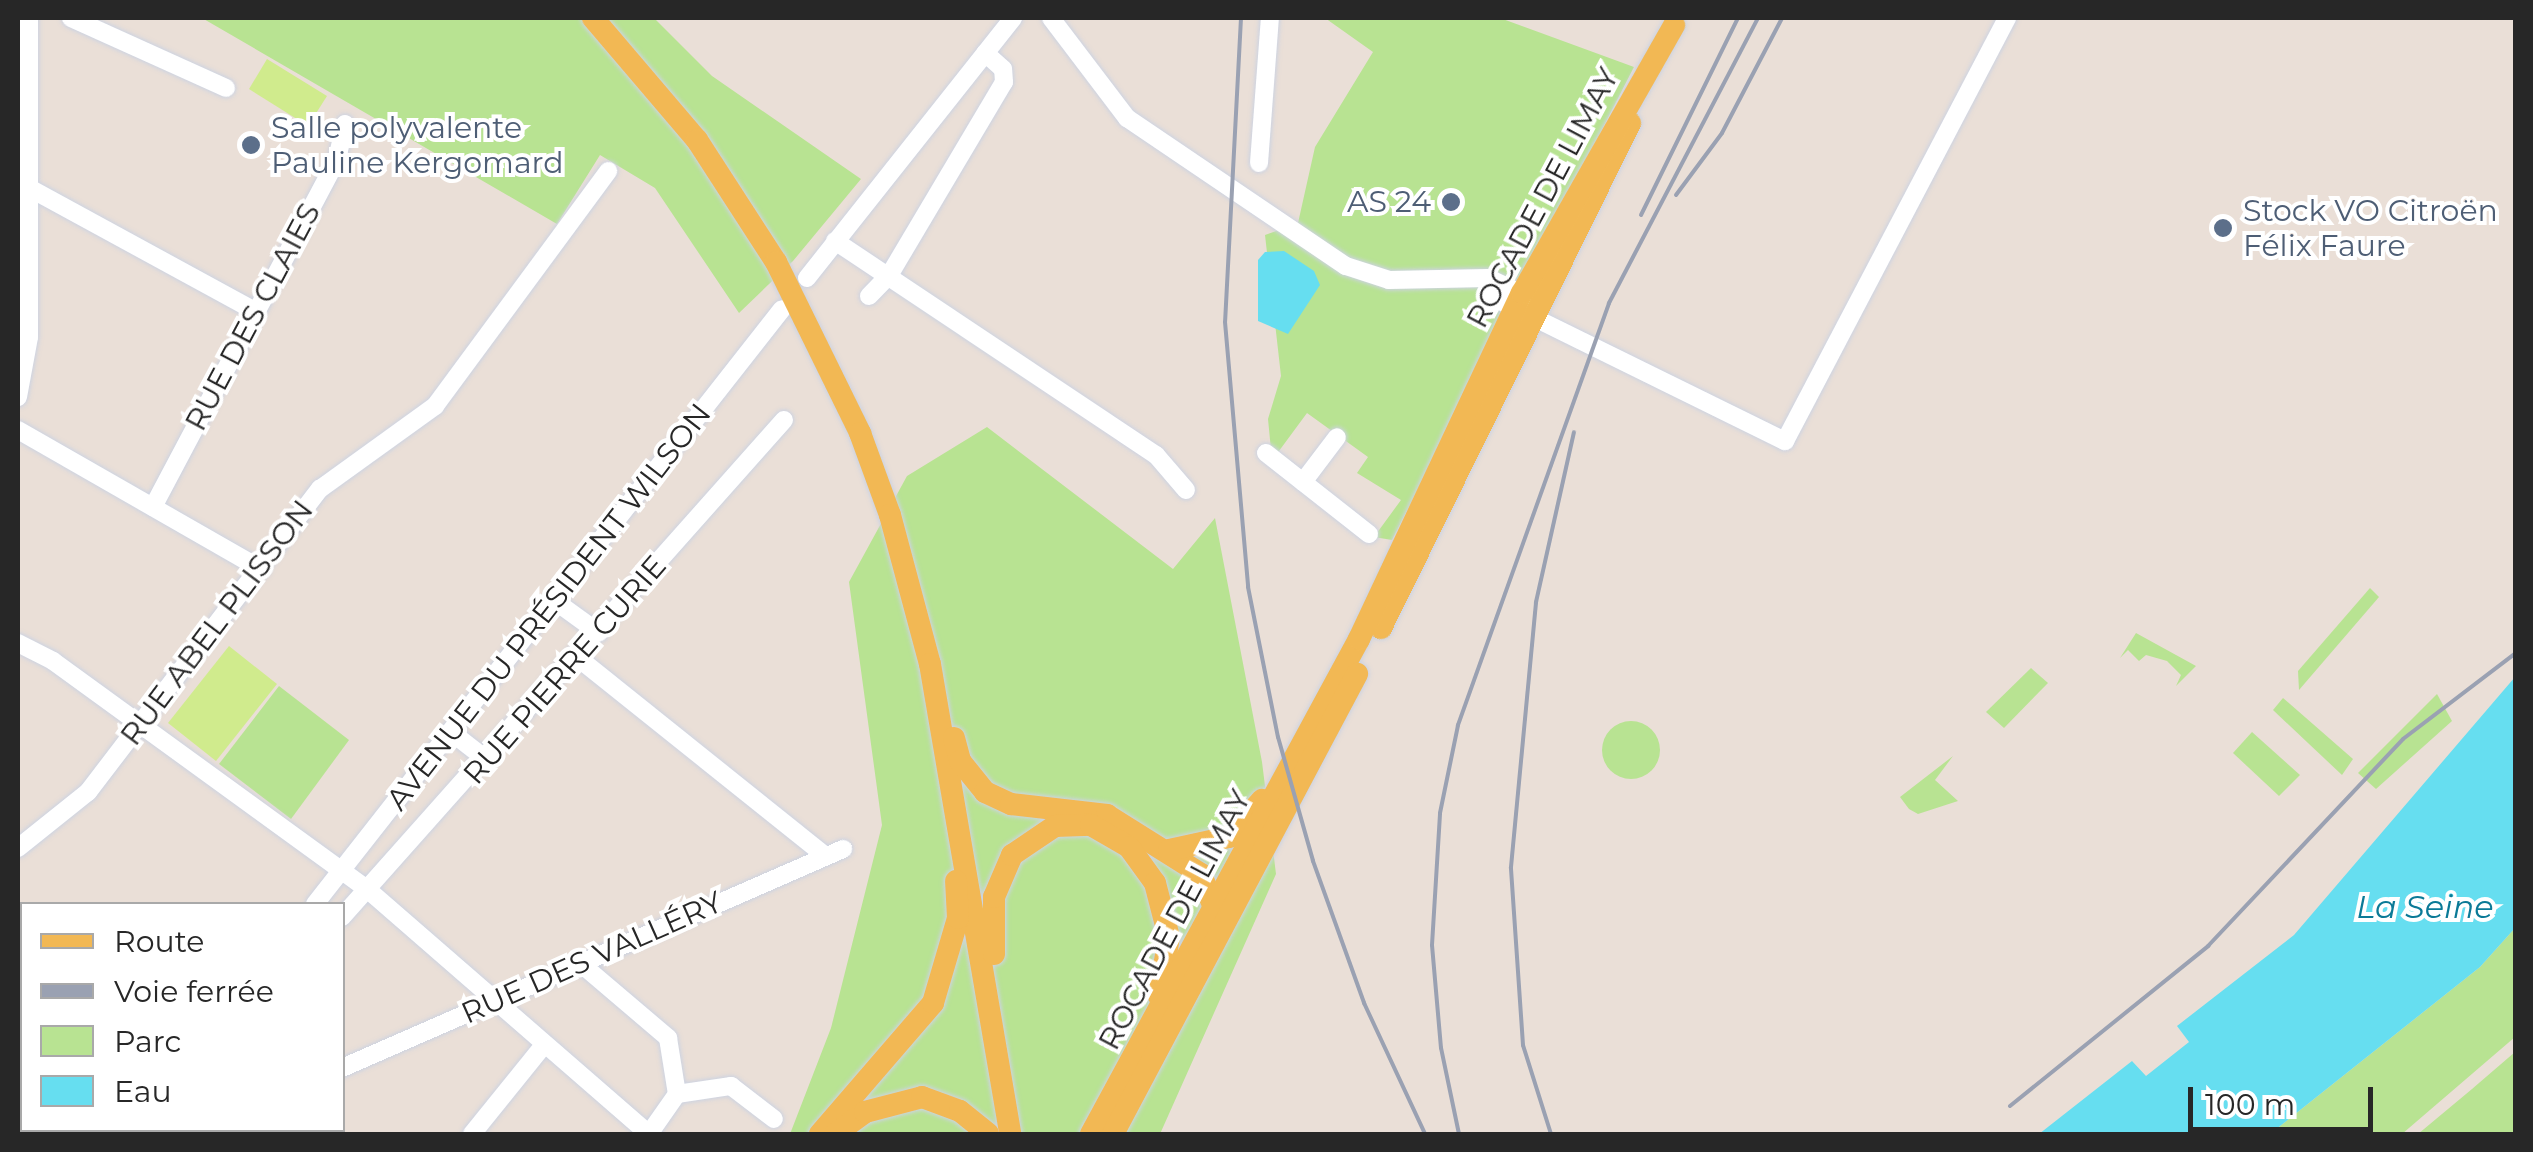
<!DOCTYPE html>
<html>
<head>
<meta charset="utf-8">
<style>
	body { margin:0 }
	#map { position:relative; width:2533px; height:1152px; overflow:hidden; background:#eadfd7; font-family:Montserrat,sans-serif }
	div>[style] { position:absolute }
	.green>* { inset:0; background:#b8e392 }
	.round { border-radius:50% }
	.pitch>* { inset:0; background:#d0eb8d }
	.water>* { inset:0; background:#66def0 }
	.roads { filter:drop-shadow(0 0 2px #cdd3e1) drop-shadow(0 0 2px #cdd3e1) }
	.minor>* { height:18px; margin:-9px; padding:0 9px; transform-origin:9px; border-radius:9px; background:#fff }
	.major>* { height:22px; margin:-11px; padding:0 11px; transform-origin:11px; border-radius:11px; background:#f2b854 }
	.rail>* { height:4px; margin:-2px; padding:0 2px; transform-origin:2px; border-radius:2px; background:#9aa1b2 }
	.dots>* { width:28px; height:28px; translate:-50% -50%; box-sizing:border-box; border:5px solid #fff; border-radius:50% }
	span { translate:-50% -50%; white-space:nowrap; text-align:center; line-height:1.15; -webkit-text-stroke:8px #fff; paint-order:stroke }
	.service-label { font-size:30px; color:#4e5e75 }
	.left { translate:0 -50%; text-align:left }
	.right { translate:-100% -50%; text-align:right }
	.street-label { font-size:30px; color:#272727 }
	.water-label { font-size:32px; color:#0b7a97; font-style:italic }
	.frame { position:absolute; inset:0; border:20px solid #272727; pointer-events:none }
	.legend { position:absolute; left:20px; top:902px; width:325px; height:230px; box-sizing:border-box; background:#fff; border:2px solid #a9a9a9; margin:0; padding:12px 18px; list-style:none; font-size:30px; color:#272727 }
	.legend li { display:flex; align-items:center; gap:20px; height:50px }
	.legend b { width:50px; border:2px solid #a9a9a9 }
	.scale { position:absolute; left:2188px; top:1087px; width:185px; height:45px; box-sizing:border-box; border:5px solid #272727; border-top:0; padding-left:12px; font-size:30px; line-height:35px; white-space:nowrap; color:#272727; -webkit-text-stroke:8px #fff; paint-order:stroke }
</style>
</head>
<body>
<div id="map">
	<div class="green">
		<i style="clip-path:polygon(202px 18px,654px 18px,712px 76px,861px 179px,793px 261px,739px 313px,655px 188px,600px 155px,557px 224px)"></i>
		<i style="clip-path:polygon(1325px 18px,1500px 18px,1634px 67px,1392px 540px,1374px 537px,1401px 500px,1357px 473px,1368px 457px,1307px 413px,1276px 455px,1271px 450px,1268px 419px,1281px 376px,1265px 235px,1298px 223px,1315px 147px,1373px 52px)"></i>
		<i style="clip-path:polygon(987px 427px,1173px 569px,1215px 518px,1262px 762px,1276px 874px,1160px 1134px,790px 1134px,831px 1028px,882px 825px,849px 582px,907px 476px)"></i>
		<i style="clip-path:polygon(2370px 588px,2379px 597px,2299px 690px,2298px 671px)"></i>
		<i style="clip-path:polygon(2136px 633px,2196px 666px,2176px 686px,2181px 675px,2167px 661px,2146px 655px,2139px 661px,2128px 650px,2120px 658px)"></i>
		<i style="clip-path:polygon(2031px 668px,2048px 683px,2004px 728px,1986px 712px)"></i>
		<i style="clip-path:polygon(279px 686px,349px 740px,291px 819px,219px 764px)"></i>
		<i style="clip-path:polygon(2437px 694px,2452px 721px,2376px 789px,2358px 773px)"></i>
		<i style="clip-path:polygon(2283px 698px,2353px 759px,2342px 775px,2273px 710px)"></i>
		<i class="round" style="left:1602px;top:721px;width:58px;height:58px"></i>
		<i style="clip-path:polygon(2252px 732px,2300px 775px,2279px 796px,2233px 753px)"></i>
		<i style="clip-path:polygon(1953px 756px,1935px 780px,1958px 801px,1918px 814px,1909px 809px,1900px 797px)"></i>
		<i style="clip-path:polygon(2515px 928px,2515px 1037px,2402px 1134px,2270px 1134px,2480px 967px)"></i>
		<i style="clip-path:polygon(2515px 1052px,2515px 1134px,2418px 1134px,2472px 1089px)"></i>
	</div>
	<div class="pitch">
		<i style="clip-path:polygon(267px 59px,327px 96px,308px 126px,249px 89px)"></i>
		<i style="clip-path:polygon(229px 646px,277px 684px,216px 761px,168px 723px)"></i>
	</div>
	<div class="water">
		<i style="clip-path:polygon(1284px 251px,1314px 271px,1320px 285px,1288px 334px,1258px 321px,1258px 260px,1265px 252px)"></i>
		<i style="clip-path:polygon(2515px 677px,2515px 928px,2480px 967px,2270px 1134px,2039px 1134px,2132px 1061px,2146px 1076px,2189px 1042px,2177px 1026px,2294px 935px)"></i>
	</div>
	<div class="roads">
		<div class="minor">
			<i style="left:71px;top:18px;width:170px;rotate:24.3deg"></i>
			<i style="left:1051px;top:18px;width:126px;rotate:52.8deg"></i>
			<i style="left:1127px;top:118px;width:264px;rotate:34.1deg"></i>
			<i style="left:1346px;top:266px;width:45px;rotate:18deg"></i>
			<i style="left:1389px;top:280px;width:99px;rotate:-1.2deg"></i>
			<i style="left:1488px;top:278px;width:47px;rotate:24.9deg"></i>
			<i style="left:1259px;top:163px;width:145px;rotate:-85.7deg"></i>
			<i style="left:31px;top:189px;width:253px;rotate:28.6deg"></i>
			<i style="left:835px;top:241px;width:386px;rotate:33.7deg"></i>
			<i style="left:1156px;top:455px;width:46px;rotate:49.4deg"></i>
			<i style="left:807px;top:278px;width:332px;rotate:-51.6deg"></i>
			<i style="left:1488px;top:295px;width:331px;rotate:26.2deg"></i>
			<i style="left:1785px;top:441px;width:478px;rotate:-62.3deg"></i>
			<i style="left:869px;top:296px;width:30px;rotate:-46deg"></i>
			<i style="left:890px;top:274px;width:223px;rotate:-59.3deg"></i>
			<i style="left:1004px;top:82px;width:13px;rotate:-94deg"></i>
			<i style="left:1003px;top:69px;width:24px;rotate:-138deg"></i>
			<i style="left:18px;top:397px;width:61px;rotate:-79.6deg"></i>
			<i style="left:29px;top:337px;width:319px;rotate:-90deg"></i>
			<i style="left:18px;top:430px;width:280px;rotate:29.8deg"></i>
			<i style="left:1266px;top:453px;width:131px;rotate:38.2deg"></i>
			<i style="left:1303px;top:482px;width:56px;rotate:-52.9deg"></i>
			<i style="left:153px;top:507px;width:394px;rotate:-62.1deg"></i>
			<i style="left:337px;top:159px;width:36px;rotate:-77deg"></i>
			<i style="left:555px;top:601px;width:54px;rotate:36deg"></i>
			<i style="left:18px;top:643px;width:39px;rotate:27deg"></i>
			<i style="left:53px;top:661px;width:388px;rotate:36deg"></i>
			<i style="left:367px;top:889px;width:374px;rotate:41deg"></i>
			<i style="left:577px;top:657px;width:317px;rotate:38.7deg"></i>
			<i style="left:451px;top:732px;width:46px;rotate:37.9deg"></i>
			<i style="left:18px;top:848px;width:90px;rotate:-38.7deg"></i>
			<i style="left:88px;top:792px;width:382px;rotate:-52.6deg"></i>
			<i style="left:320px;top:489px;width:142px;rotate:-35.8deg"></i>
			<i style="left:435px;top:406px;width:292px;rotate:-53.6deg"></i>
			<i style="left:315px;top:904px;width:756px;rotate:-51.87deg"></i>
			<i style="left:342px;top:917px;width:665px;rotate:-48.35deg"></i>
			<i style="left:580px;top:963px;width:116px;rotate:40.4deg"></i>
			<i style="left:668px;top:1038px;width:57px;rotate:80.9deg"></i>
			<i style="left:677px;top:1094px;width:55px;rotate:-8.4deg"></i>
			<i style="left:731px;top:1086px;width:54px;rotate:37.5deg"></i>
			<i style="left:342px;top:1068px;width:547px;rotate:-23.61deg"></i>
			<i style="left:135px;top:1134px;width:4px;rotate:-63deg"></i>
			<i style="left:195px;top:1134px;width:12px;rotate:-20deg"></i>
			<i style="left:472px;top:1134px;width:113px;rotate:-51.1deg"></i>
			<i style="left:649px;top:1134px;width:49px;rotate:-55deg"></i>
		</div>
		<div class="major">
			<i style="left:593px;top:18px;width:160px;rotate:49.6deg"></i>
			<i style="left:697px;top:140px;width:145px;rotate:57.1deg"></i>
			<i style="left:776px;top:262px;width:191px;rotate:63.8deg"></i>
			<i style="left:860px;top:433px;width:87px;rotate:69.9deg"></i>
			<i style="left:890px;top:515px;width:154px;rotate:75deg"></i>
			<i style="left:930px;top:664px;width:477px;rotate:80.3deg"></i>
			<i style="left:1381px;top:628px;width:563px;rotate:-63.75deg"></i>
			<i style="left:954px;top:738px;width:24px;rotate:75deg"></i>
			<i style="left:960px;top:761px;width:40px;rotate:51deg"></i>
			<i style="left:985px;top:792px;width:29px;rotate:25deg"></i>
			<i style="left:1011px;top:804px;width:97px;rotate:6.5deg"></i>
			<i style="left:1107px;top:815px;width:111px;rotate:32.1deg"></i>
			<i style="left:1201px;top:874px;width:42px;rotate:69deg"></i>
			<i style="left:1169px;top:850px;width:61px;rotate:-12.2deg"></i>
			<i style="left:1229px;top:837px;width:50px;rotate:-48.3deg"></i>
			<i style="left:994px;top:954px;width:57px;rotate:-90deg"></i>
			<i style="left:994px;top:897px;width:46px;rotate:-66.8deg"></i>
			<i style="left:1012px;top:855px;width:52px;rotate:-34deg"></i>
			<i style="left:1055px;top:826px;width:36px;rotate:-2deg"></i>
			<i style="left:1091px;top:825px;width:44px;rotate:30.1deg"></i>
			<i style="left:1129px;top:847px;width:44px;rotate:54.2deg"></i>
			<i style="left:1155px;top:883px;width:56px;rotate:75.5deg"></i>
			<i style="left:1169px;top:937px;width:60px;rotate:99.6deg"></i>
			<i style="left:820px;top:1134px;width:173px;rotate:-49.2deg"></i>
			<i style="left:933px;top:1003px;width:89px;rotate:-73.6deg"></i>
			<i style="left:958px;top:918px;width:37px;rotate:-93deg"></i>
			<i style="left:835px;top:1134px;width:37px;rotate:-36deg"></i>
			<i style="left:865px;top:1112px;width:59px;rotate:-14.7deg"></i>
			<i style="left:922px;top:1097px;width:40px;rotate:20.2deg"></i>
			<i style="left:960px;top:1111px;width:36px;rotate:39deg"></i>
			<i style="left:1091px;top:1134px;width:563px;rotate:-61.57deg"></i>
			<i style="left:1359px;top:639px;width:382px;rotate:-64.8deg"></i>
			<i style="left:1522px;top:293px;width:308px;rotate:-60.4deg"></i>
			<i style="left:1113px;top:1134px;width:521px;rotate:-62.06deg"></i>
		</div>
	</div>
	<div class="rail">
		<i style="left:1241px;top:18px;width:304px;rotate:93deg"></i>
		<i style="left:1225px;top:322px;width:266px;rotate:85deg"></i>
		<i style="left:1248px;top:587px;width:153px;rotate:78.7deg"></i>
		<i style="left:1278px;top:737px;width:129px;rotate:74.2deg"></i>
		<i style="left:1313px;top:861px;width:151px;rotate:70.2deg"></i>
		<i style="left:1364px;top:1003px;width:145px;rotate:65deg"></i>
		<i style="left:1676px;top:195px;width:77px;rotate:-53.4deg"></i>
		<i style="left:1722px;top:133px;width:130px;rotate:-62.4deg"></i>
		<i style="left:1641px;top:215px;width:220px;rotate:-63.8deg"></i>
		<i style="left:2010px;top:1106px;width:255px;rotate:-38.9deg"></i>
		<i style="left:2208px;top:946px;width:284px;rotate:-46.7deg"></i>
		<i style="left:2403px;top:739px;width:142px;rotate:-37.3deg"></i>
		<i style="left:1459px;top:1134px;width:88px;rotate:-101.8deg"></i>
		<i style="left:1441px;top:1048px;width:103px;rotate:-95deg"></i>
		<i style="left:1432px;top:945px;width:132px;rotate:-86.5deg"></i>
		<i style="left:1440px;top:813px;width:90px;rotate:-78.4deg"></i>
		<i style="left:1458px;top:725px;width:448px;rotate:-70.3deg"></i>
		<i style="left:1609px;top:303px;width:322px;rotate:-62.4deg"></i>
		<i style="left:1551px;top:1134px;width:93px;rotate:-107.5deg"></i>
		<i style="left:1523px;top:1045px;width:178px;rotate:-93.9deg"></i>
		<i style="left:1511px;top:867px;width:266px;rotate:-84.6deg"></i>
		<i style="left:1536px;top:602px;width:174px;rotate:-77.4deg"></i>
	</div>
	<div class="dots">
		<i style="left:251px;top:145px;background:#5c6f8a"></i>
		<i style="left:1451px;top:202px;background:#5c6f8a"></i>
		<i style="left:2223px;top:228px;background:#5c6f8a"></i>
	</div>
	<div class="service-label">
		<span class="left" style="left:271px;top:145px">Salle polyvalente<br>Pauline Kergomard</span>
		<span class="right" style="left:1431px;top:202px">AS 24</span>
		<span class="left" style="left:2243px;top:228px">Stock VO Citroën<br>Félix Faure</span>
	</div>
	<div class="street-label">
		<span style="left:1543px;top:198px;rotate:-62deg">ROCADE DE LIMAY</span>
		<span style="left:253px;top:317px;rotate:-62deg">RUE DES CLAIES</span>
		<span style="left:549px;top:607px;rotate:-52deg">AVENUE DU PRÉSIDENT WILSON</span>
		<span style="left:217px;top:623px;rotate:-53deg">RUE ABEL PLISSON</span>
		<span style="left:565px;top:670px;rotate:-49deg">RUE PIERRE CURIE</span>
		<span style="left:1175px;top:920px;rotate:-62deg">ROCADE DE LIMAY</span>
		<span style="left:592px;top:958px;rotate:-24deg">RUE DES VALLÉRY</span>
	</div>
	<div class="water-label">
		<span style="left:2425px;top:907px">La Seine</span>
	</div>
	<div class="frame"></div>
	<ul class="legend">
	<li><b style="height:12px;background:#f2b854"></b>Route</li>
	<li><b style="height:12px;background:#9aa1b2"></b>Voie ferrée</li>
	<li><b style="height:28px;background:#b8e392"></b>Parc</li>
	<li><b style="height:28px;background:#66def0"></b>Eau</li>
	</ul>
	<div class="scale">100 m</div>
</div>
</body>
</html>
